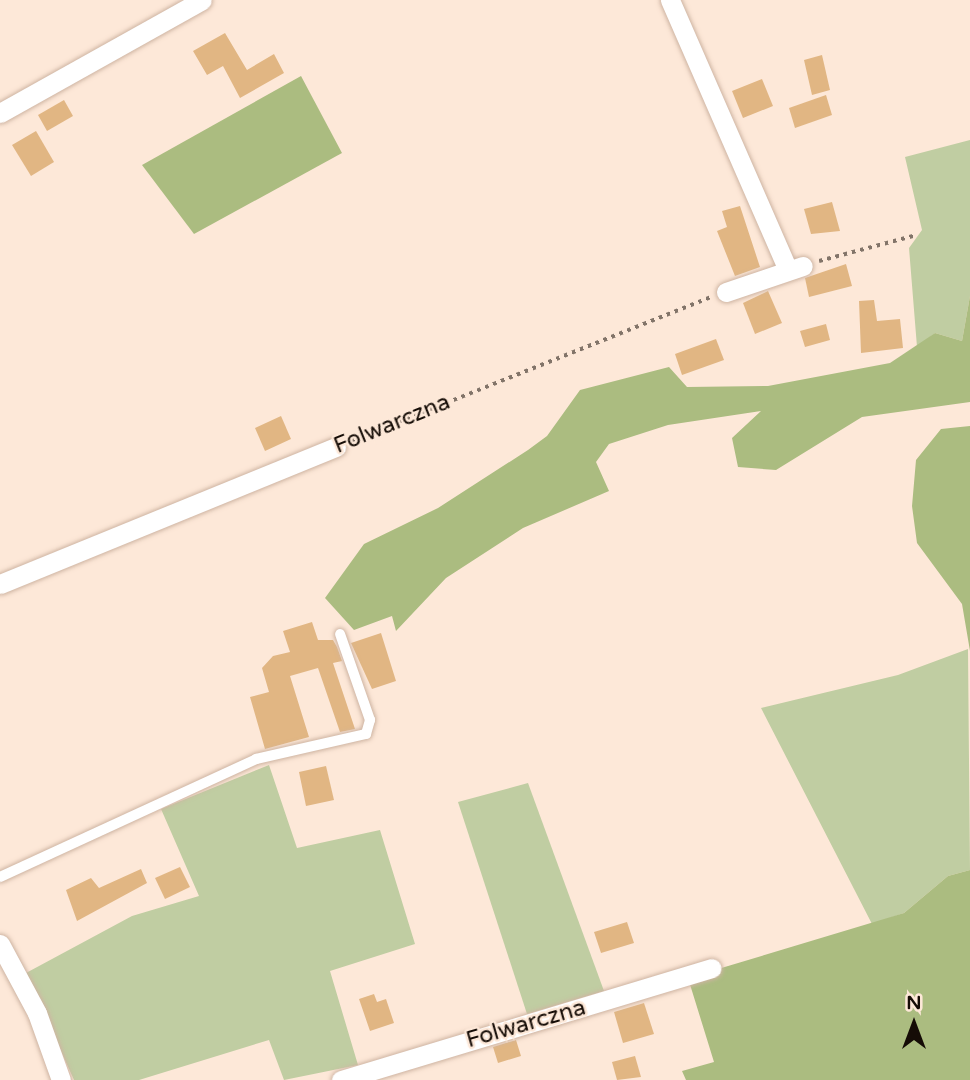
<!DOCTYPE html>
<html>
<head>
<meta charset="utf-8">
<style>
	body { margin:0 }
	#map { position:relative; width:970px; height:1080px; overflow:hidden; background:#fde8d8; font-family:"Varela Round",sans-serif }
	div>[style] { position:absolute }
	.green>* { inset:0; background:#c0cda2 }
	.forest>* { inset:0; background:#abbc80 }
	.building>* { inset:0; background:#e1b683 }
	.path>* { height:3.5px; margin-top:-1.75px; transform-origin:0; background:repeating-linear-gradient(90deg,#827469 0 3.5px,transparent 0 8.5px) }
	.roads { filter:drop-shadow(0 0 2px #ceb4a2) drop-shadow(0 0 2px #ceb4a2) }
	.service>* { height:10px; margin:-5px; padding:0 5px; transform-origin:5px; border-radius:5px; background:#fff }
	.minor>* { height:19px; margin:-9.5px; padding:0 9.5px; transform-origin:9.5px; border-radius:9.5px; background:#fff }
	span { translate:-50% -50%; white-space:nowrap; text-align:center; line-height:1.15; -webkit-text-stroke:5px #fde8d8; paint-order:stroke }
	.street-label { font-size:23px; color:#150c06 }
	.north { position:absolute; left:879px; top:989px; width:70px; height:70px; -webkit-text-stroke:5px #fde8d8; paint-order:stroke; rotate:0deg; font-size:19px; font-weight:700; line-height:28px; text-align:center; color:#150c06 }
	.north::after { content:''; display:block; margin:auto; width:24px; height:32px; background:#150c06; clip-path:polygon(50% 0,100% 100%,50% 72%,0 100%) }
</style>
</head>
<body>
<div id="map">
	<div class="green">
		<i style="clip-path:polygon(970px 140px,970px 296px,962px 341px,935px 333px,917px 347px,909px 248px,922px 230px,905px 157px)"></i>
		<i style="clip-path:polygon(968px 649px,970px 870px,948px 876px,904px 913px,872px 924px,761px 708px,898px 675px)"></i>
		<i style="clip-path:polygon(269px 765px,297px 848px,380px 830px,415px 944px,330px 971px,358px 1065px,284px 1080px,269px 1040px,139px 1080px,74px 1080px,26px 973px,132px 916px,199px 896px,161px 809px)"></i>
		<i style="clip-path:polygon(528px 783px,604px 991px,527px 1014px,458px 802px)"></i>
	</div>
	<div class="forest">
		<i style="clip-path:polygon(301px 76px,342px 153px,194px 234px,142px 165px)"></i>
		<i style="clip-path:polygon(970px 296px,970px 402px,862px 417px,776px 470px,738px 467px,732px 438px,761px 411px,668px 425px,609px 444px,596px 462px,609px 491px,523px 528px,446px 578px,396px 631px,392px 616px,354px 630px,325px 598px,364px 544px,438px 508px,528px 450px,547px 436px,580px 390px,669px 367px,687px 387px,768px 386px,890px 363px,935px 333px,962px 341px)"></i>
		<i style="clip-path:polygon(970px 426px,970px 651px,962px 604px,917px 543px,912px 506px,916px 460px,941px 429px)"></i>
		<i style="clip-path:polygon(970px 870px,970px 1080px,686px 1080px,682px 1071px,714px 1062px,688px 978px,904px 913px,948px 876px)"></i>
	</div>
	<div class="building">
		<i style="clip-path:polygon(225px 33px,247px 70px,274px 54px,284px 73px,240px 98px,223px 66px,207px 75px,193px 51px)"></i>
		<i style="clip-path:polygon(822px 55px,830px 90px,812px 95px,804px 60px)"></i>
		<i style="clip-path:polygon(762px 79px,773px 106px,743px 118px,732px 91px)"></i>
		<i style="clip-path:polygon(826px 95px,832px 115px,795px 128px,789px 108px)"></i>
		<i style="clip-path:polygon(64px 100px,73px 116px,47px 131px,38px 115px)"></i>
		<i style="clip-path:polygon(36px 131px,54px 162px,31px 176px,12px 145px)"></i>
		<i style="clip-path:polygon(832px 202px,840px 231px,811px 234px,804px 209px)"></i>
		<i style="clip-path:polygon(740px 206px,760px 267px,735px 276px,717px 231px,727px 227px,722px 211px)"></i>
		<i style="clip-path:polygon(846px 264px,852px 286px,809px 297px,805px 278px)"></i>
		<i style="clip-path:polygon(768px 291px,782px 323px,755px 334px,743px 303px)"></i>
		<i style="clip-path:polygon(874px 300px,877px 321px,900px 319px,903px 348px,861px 353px,859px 301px)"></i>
		<i style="clip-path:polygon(826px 324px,830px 340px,805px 347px,800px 331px)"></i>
		<i style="clip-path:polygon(716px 339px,724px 360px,682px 375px,675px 354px)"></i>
		<i style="clip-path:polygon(281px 416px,291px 439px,265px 451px,255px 428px)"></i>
		<i style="clip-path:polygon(312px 622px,318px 640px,333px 640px,337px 647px,342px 661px,333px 663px,355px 729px,340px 732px,318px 668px,290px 676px,309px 737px,265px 749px,250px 697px,269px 692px,262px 668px,273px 656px,290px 652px,283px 631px)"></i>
		<i style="clip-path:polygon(381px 633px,396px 681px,372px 689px,351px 643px)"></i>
		<i style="clip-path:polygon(326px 766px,334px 800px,306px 806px,299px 772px)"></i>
		<i style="clip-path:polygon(180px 867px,190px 887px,165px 899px,155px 878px)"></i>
		<i style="clip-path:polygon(141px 869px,147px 883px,77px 921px,66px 890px,91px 878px,99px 888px)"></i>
		<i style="clip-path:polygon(627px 922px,634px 943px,601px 953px,594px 932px)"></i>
		<i style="clip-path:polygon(374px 994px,377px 1002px,386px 999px,394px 1023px,370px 1031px,359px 999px)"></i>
		<i style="clip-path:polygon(644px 1003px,654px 1034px,623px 1043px,614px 1012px)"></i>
		<i style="clip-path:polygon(516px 1040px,521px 1056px,498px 1063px,493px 1047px)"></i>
		<i style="clip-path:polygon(635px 1056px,641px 1077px,617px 1080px,612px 1062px)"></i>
	</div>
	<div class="path">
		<i style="left:819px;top:261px;width:101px;rotate:-14.9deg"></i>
		<i style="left:351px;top:441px;width:388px;rotate:-21.8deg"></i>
	</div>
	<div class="roads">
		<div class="service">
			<i style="left:0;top:877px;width:282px;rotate:-24.7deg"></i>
			<i style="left:256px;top:759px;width:113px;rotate:-12.8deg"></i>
			<i style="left:366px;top:734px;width:15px;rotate:-74deg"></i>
			<i style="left:370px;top:720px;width:91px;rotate:-109.2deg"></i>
		</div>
		<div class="minor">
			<i style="left:670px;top:0;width:295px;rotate:66.4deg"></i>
			<i style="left:0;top:113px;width:231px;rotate:-29.2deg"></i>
			<i style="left:726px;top:292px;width:81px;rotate:-18.7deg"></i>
			<i style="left:0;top:584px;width:363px;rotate:-22.2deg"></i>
			<i style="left:0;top:944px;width:78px;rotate:61.8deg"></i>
			<i style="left:37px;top:1013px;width:71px;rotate:70.3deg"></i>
			<i style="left:341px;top:1080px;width:387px;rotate:-16.8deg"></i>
		</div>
	</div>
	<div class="street-label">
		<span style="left:392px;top:424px;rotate:-22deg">Folwarczna</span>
		<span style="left:526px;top:1024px;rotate:-16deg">Folwarczna</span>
	</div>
	<div class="north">N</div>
</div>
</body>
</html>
